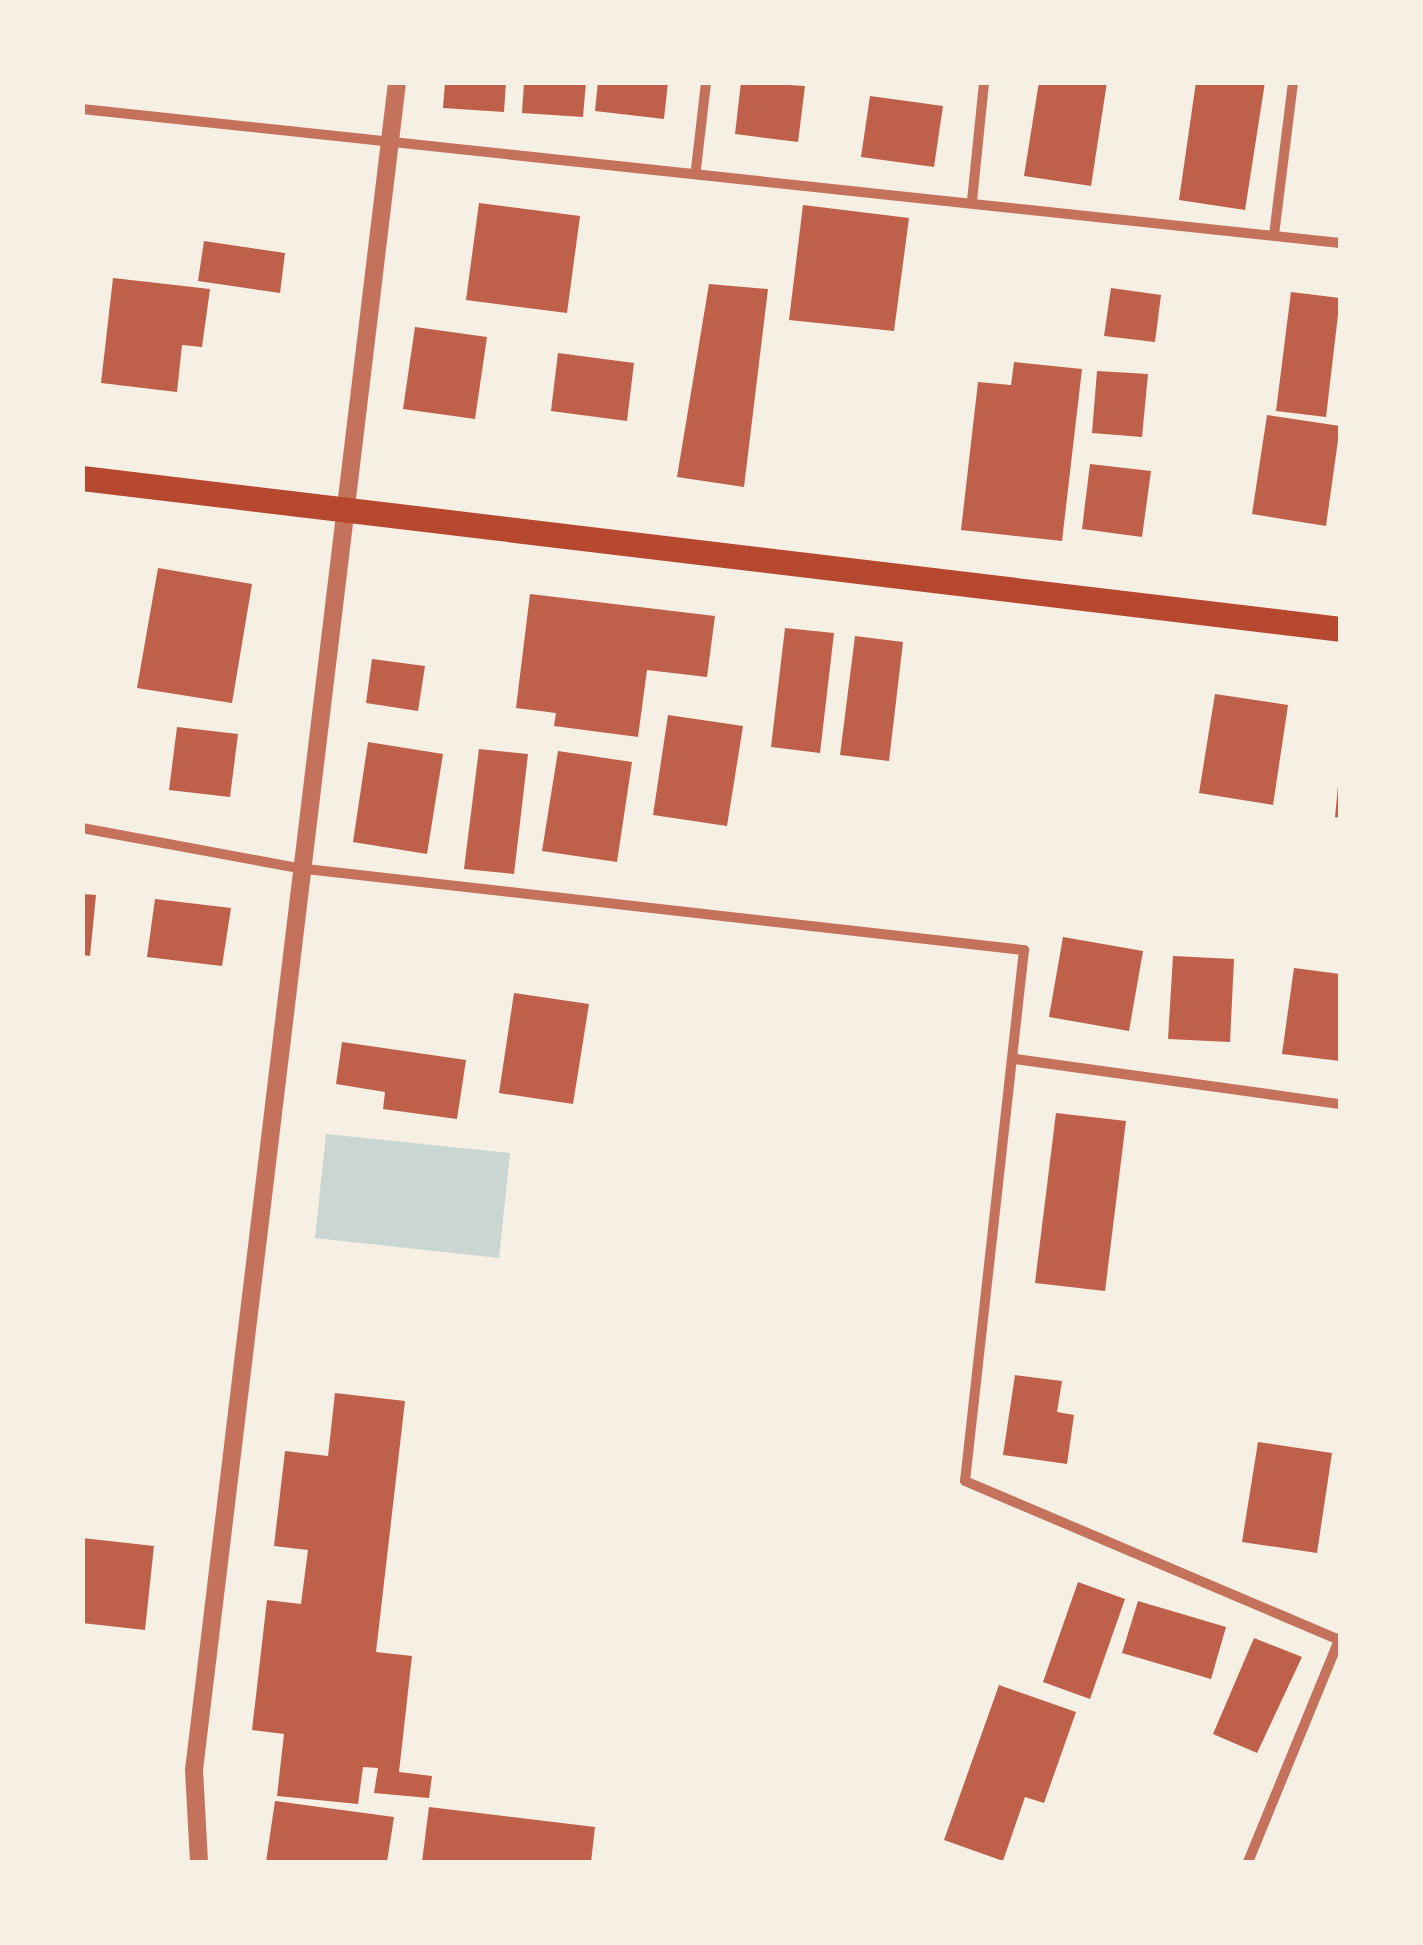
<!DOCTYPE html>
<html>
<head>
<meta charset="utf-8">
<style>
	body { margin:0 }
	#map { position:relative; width:1423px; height:1945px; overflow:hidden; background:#f6efe4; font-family:Montserrat,sans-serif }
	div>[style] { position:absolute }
	.water>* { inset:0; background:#c9d6d2 }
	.building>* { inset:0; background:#bf614a }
	.minor>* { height:10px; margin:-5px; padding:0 5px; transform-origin:5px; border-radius:5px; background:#c5725c }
	.tertiary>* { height:18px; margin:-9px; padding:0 9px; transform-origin:9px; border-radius:9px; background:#c5725c }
	.primary>* { height:25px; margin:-12.5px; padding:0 12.5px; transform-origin:12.5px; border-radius:12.5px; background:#b5482f }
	span { translate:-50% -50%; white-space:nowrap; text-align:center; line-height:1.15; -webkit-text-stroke:10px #f6efe4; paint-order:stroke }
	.frame { position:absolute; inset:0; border:85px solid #f6efe4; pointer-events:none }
</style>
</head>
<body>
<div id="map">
	<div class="water">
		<i style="clip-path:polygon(326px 1134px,510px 1153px,499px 1258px,315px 1238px)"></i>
	</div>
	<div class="building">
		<i style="clip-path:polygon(445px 82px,506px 82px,504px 112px,443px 108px)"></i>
		<i style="clip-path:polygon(524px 82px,586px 82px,583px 117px,522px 113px)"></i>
		<i style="clip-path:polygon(598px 82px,668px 82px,664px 119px,595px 111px)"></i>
		<i style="clip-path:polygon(741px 82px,805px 86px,798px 142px,735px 134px)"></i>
		<i style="clip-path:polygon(1039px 82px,1107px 82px,1091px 186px,1024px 176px)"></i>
		<i style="clip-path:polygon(1196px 82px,1265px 82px,1245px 210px,1179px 200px)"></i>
		<i style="clip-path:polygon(870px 96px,943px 106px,934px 167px,861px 157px)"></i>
		<i style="clip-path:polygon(479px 203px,580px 216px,567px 313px,466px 300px)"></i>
		<i style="clip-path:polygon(803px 205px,909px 218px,894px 331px,789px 320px)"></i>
		<i style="clip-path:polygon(204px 241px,285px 253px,280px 293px,198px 281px)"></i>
		<i style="clip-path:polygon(113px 278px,210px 289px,202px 347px,182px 345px,177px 392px,101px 383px)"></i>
		<i style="clip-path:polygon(709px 284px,768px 289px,744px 487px,677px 477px)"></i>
		<i style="clip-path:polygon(1111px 288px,1161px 295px,1155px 342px,1104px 336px)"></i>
		<i style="clip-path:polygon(1291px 292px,1340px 298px,1326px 417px,1276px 411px)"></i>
		<i style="clip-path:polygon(415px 327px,487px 337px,475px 419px,403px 409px)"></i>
		<i style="clip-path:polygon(558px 353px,634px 363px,627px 421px,551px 411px)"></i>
		<i style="clip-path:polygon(1014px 362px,1082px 369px,1062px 541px,961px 530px,978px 382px,1011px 385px)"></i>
		<i style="clip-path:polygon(1097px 371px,1148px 374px,1142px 437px,1092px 433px)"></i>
		<i style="clip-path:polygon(1267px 415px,1340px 426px,1326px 526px,1252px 514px)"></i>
		<i style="clip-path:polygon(1090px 464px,1151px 471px,1142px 537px,1082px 529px)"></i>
		<i style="clip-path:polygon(158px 568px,252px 584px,232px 703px,137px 688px)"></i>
		<i style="clip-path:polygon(530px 594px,715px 616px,707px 677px,647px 670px,638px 737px,554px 726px,556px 713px,516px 708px)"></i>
		<i style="clip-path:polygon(785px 628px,834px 633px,820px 753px,771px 747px)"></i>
		<i style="clip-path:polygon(855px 636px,903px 642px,889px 761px,840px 755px)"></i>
		<i style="clip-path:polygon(372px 659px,425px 666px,418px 711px,366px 703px)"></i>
		<i style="clip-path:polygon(1215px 694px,1288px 705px,1273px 805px,1199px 793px)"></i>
		<i style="clip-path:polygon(668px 715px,743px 726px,727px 826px,653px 815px)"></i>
		<i style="clip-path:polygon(177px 727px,238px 734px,230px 797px,169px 790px)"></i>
		<i style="clip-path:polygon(368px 742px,443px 754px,427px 854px,353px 842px)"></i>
		<i style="clip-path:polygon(479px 749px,528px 754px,514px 874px,464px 869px)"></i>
		<i style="clip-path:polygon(558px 751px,632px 762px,617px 862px,542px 851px)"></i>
		<i style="clip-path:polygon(1338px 786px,1340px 786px,1340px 818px,1335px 817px)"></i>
		<i style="clip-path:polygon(82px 894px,96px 895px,90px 956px,82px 955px)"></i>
		<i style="clip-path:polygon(155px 899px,231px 908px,222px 966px,147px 957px)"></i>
		<i style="clip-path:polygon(1063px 937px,1143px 951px,1129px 1031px,1049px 1017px)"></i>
		<i style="clip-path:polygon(1173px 956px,1234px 959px,1230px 1042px,1168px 1039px)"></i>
		<i style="clip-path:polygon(1294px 968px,1340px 974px,1340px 1061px,1282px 1054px)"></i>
		<i style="clip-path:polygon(514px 993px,589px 1004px,573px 1104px,499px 1093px)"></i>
		<i style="clip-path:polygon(342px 1042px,466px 1060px,457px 1119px,383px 1109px,385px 1092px,336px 1084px)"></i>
		<i style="clip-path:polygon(1056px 1113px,1126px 1121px,1105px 1291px,1035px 1283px)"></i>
		<i style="clip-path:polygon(1015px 1375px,1062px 1381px,1057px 1412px,1074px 1415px,1067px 1464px,1003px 1455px)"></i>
		<i style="clip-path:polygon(335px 1393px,405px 1401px,376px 1652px,412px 1656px,399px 1772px,432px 1776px,429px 1798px,374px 1793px,378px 1768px,363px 1767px,358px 1804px,277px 1796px,284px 1734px,252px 1730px,267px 1600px,301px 1604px,308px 1550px,274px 1546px,285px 1451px,328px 1456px)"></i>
		<i style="clip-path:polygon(1258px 1442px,1332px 1453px,1317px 1553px,1242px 1542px)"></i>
		<i style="clip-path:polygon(82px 1538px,154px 1546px,145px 1630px,82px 1623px)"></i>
		<i style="clip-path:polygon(1078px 1582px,1125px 1599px,1090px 1699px,1043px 1682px)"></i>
		<i style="clip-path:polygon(1138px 1601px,1226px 1627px,1211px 1679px,1122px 1653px)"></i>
		<i style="clip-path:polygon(1254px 1638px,1302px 1657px,1257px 1753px,1213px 1734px)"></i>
		<i style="clip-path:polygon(999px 1685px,1076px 1712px,1044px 1803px,1025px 1797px,1003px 1861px,944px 1840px)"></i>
		<i style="clip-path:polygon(275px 1801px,394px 1817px,387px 1862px,266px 1862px)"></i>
		<i style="clip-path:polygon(429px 1807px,595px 1827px,591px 1862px,422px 1862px)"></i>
	</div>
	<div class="minor">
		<i style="left:82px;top:109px;width:1265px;rotate:6.08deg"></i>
		<i style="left:696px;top:169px;width:88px;rotate:-83.4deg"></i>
		<i style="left:972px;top:201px;width:120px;rotate:-84.2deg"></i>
		<i style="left:1274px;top:235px;width:154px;rotate:-82.9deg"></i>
		<i style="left:82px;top:828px;width:219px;rotate:10.5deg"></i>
		<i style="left:297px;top:868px;width:732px;rotate:6.44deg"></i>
		<i style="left:1024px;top:950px;width:534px;rotate:96.34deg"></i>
		<i style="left:965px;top:1481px;width:407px;rotate:23deg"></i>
		<i style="left:1015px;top:1059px;width:328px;rotate:7.9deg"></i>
		<i style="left:1248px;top:1862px;width:242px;rotate:-67.7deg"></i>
	</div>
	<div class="tertiary">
		<i style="left:199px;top:1862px;width:92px;rotate:-93.1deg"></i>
		<i style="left:194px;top:1770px;width:1700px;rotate:-83.14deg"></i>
	</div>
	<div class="primary">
		<i style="left:82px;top:478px;width:1267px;rotate:6.84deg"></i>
	</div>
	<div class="frame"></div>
</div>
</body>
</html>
